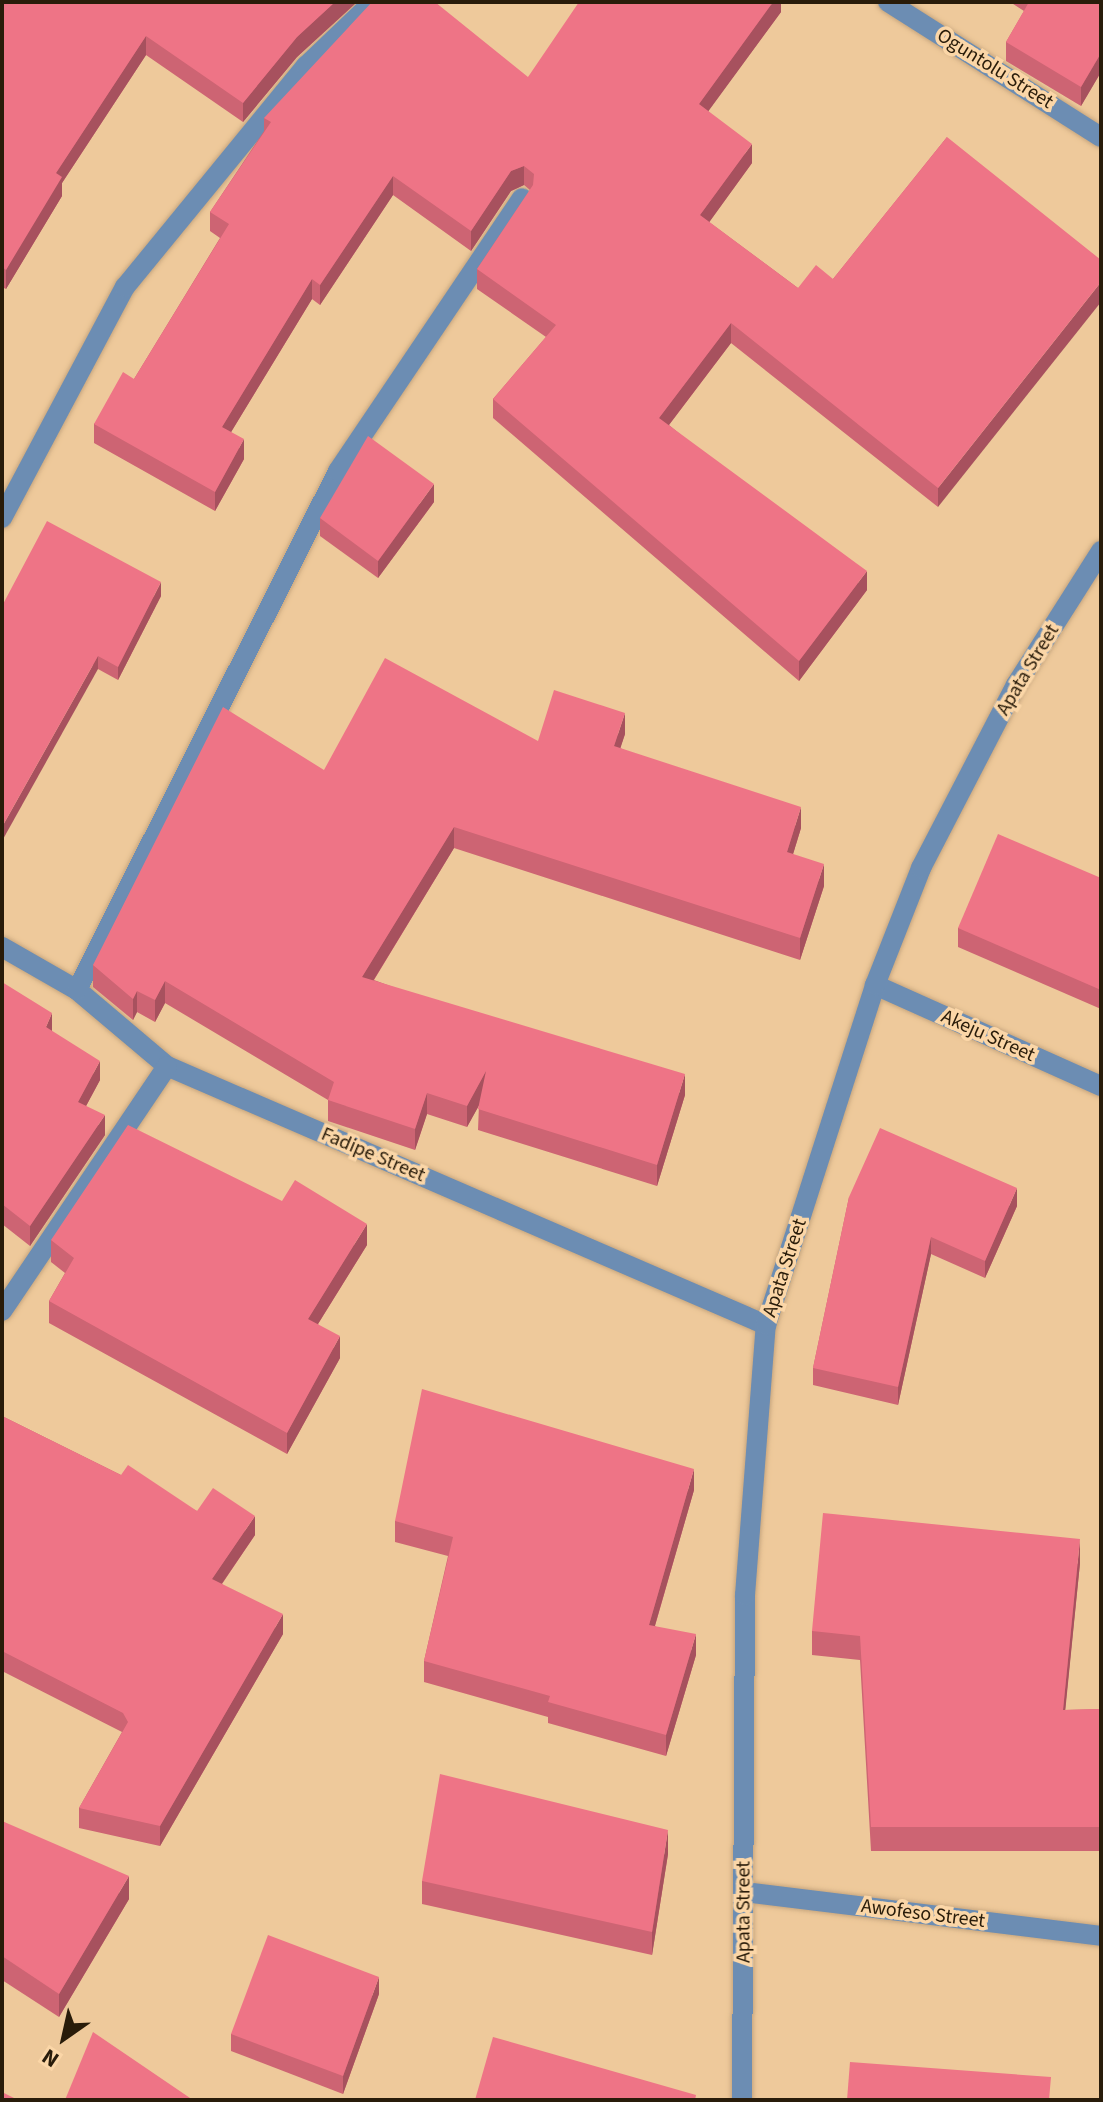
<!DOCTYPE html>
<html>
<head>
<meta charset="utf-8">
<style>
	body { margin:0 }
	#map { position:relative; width:1103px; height:2102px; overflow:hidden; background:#eec99b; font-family:"Source Sans 3",sans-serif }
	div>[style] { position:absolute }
	.roads { filter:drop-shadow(0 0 2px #c7a67e) drop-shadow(0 0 2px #c7a67e) }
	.street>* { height:20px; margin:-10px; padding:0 10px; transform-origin:10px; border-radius:10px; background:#6c8db3 }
	.wall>* { inset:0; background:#cd6473 }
	.shaded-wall>* { inset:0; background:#a7515e }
	.building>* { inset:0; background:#ee7486 }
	span { translate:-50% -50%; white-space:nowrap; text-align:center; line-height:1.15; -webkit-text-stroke:7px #fbd6a7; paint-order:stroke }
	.street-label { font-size:20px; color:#291c0a }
	.frame { position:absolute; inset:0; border:4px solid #291c0a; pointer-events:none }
	.north { position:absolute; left:24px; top:1998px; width:80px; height:80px; -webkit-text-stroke:6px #fbd6a7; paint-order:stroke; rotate:214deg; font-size:22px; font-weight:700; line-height:32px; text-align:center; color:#291c0a }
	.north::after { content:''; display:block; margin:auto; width:28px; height:36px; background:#291c0a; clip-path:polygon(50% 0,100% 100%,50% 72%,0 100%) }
</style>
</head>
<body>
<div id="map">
	<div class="roads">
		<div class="street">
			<i style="left:888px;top:2px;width:252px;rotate:32.4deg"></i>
			<i style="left:2px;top:518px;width:262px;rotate:-62deg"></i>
			<i style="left:125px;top:287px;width:286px;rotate:-50.7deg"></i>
			<i style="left:306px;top:66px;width:93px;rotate:-43.7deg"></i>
			<i style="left:2px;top:947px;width:86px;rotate:29.8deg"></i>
			<i style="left:77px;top:990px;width:118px;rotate:40.2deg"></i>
			<i style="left:167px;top:1066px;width:653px;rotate:23.38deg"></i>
			<i style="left:875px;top:985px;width:248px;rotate:24.1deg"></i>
			<i style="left:77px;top:990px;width:581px;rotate:-63.3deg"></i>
			<i style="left:338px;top:471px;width:329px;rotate:-56deg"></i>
			<i style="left:2px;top:1311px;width:295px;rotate:-56deg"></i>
			<i style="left:744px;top:1892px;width:360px;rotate:7deg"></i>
			<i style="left:742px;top:2100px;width:505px;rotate:-89.66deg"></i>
			<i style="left:745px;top:1595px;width:271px;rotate:-85.6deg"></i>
			<i style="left:766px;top:1325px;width:357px;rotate:-72.2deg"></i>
			<i style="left:875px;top:985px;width:126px;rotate:-68.5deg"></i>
			<i style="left:921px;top:868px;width:206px;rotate:-62.6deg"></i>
			<i style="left:1016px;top:685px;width:159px;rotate:-57.6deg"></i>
		</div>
	</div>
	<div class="wall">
		<i style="clip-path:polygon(2px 2px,357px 2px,297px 57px,243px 122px,146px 55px,62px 183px,62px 196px,6px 289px,2px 287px)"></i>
		<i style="clip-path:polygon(781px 2px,781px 12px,708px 111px,752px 163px,709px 222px,798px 288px,833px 279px,947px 137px,938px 507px,731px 343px,669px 425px,867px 590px,799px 681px,493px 418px,493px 399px,546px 337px,477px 289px,477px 269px,530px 190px,524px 185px,511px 191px,471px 251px,393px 195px,320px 305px,312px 299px,231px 432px,244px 459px,215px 511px,94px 443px,94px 424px,134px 379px,220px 238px,210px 231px,210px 212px,264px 131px,264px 118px,528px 77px)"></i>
		<i style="clip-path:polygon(1010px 2px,1101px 2px,1101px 72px,1081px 106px,1006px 61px,1006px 42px,1024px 11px)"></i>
		<i style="clip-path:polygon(434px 502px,378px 578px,320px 536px,320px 518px)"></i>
		<i style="clip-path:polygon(161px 596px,118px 680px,98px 669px,2px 606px)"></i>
		<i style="clip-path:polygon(625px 734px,620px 748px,801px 828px,793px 854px,824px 886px,800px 960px,454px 848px,374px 980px,685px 1095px,657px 1186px,478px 1130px,479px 1105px,467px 1127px,427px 1114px,415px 1150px,328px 1121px,328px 1100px,165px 1003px,155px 1022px,137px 1012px,133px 1020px,93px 987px,93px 965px,324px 770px,538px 741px)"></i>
		<i style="clip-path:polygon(1101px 878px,1101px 1009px,958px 947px,958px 928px)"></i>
		<i style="clip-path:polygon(2px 982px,100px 1080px,86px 1106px,105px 1135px,30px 1246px,2px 1224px)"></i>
		<i style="clip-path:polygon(849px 1197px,1017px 1206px,985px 1278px,931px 1254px,898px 1405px,813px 1385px,813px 1368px)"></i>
		<i style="clip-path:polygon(51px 1240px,367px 1245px,318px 1324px,340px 1358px,287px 1454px,49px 1323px,49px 1301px,65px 1273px,51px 1262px)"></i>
		<i style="clip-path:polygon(2px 1416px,121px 1475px,197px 1511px,255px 1535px,222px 1584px,283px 1634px,160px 1846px,79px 1828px,79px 1808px,122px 1732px,2px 1671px)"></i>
		<i style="clip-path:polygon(694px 1490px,655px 1626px,696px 1655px,666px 1756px,548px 1723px,548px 1717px,424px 1682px,424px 1661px,448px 1556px,395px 1542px,395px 1521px)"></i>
		<i style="clip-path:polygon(1080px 1563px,1065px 1710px,1101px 1709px,1101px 1851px,871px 1851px,860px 1660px,812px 1655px,812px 1631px)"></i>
		<i style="clip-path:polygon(2px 1821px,129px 1899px,59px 2017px,2px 1980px)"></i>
		<i style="clip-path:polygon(668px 1854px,652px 1955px,422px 1904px,422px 1881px)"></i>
		<i style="clip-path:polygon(379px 1994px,343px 2094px,231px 2051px,231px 2034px)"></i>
	</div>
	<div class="shaded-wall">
		<i style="clip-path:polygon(335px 2px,357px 2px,297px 57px,243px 122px,243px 103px,297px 37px)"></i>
		<i style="clip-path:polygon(773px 2px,781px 2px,781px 12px,699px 124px,699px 104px)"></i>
		<i style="clip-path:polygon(146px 36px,146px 55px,62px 183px,62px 196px,6px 289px,6px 270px,56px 173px)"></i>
		<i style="clip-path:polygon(1101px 53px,1101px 72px,1081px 106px,1081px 87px)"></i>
		<i style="clip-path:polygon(752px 144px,752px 163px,700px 235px,700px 215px)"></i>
		<i style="clip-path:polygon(524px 166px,524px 185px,511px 191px,471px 251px,471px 231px,511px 171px)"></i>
		<i style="clip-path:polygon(393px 176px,393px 195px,320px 305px,320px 285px)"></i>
		<i style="clip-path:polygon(312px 279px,312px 299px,222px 447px,222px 427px)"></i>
		<i style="clip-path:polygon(1101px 282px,1101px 302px,938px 507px,938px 488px)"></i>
		<i style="clip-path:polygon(731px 323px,731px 343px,659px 438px,659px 418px)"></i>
		<i style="clip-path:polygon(244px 439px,244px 459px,215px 511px,215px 492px)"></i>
		<i style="clip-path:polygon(434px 484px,434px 502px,378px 578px,378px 561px)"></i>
		<i style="clip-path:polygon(867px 571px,867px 590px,799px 681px,799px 661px)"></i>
		<i style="clip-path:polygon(161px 582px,161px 596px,118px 680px,118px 667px)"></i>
		<i style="clip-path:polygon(98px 656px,98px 669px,2px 841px,2px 827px)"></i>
		<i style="clip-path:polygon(625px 713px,625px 734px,614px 768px,614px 746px)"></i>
		<i style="clip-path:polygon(801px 807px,801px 828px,787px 874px,787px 852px)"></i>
		<i style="clip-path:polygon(454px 827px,454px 848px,362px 999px,362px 977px)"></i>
		<i style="clip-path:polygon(824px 864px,824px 886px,800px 960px,800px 938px)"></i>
		<i style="clip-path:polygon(165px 981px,165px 1003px,155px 1022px,155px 1000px)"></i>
		<i style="clip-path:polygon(137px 991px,137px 1012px,133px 1020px,133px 999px)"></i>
		<i style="clip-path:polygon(52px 1013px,52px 1033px,46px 1027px)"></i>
		<i style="clip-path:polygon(100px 1061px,100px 1080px,78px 1121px,78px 1102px)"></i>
		<i style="clip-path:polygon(486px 1071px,486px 1093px,467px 1127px,467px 1106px)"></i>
		<i style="clip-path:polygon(685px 1074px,685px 1095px,657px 1186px,657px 1165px)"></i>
		<i style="clip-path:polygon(427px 1093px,427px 1114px,415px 1150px,415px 1129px)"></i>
		<i style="clip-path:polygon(105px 1115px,105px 1135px,30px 1246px,30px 1226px)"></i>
		<i style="clip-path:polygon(1017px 1188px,1017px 1206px,985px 1278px,985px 1261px)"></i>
		<i style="clip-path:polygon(367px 1224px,367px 1245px,308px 1340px,308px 1319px)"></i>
		<i style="clip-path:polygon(931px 1237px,931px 1254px,898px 1405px,898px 1387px)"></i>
		<i style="clip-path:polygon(340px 1336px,340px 1358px,287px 1454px,287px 1433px)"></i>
		<i style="clip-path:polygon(694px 1469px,694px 1490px,649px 1646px,649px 1625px)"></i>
		<i style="clip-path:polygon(255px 1516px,255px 1535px,212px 1598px,212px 1579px)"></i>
		<i style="clip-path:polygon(1080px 1539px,1080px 1563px,1063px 1733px,1063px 1710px)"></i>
		<i style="clip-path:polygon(283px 1614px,283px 1634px,160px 1846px,160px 1826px)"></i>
		<i style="clip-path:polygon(696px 1634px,696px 1655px,666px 1756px,666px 1735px)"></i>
		<i style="clip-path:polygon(668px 1830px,668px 1854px,652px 1955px,652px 1932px)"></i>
		<i style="clip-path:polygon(129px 1876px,129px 1899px,59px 2017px,59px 1994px)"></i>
		<i style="clip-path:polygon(379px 1977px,379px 1994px,343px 2094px,343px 2076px)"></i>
	</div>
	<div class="building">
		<i style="clip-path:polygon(2px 2px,335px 2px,297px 37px,243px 103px,146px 36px,56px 173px,62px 177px,6px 270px,2px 267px)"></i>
		<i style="clip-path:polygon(372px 2px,435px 2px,528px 77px,579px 2px,773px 2px,699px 104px,752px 144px,700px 215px,798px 288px,816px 265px,833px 279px,947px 137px,1101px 260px,1101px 282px,938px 488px,731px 323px,659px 418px,867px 571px,799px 661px,493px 399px,556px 325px,477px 269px,533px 185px,534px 174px,524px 166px,511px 171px,471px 231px,393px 176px,320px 285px,312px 279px,222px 427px,244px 439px,215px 492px,94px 424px,123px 372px,134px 379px,229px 224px,210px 212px,271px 122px,264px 118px)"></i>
		<i style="clip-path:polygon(1029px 2px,1101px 2px,1101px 53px,1081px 87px,1006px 42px)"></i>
		<i style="clip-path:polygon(368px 436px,434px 484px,378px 561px,320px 518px)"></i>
		<i style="clip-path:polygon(47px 521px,161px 582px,118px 667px,98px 656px,2px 827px,2px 606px)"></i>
		<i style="clip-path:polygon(385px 658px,538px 741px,554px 690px,625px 713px,614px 746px,801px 807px,787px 852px,824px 864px,800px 938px,454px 827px,362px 977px,685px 1074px,657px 1165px,478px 1109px,486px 1071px,467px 1106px,427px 1093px,415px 1129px,328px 1100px,334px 1082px,165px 981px,155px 1000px,137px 991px,133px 999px,93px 965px,223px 707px,324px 770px)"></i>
		<i style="clip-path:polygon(998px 834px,1101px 878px,1101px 990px,958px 928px)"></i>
		<i style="clip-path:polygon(2px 982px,52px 1013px,46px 1027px,100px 1061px,78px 1102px,105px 1115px,30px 1226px,2px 1204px)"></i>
		<i style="clip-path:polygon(128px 1125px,282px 1201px,295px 1180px,367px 1224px,308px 1319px,340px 1336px,287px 1433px,49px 1301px,74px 1258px,51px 1240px)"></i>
		<i style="clip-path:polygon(880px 1128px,1017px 1188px,985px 1261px,931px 1237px,898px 1387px,813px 1368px,849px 1197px)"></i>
		<i style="clip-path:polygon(422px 1389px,694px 1469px,649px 1625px,696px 1634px,666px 1735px,548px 1702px,550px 1696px,424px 1661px,453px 1537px,395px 1521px)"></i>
		<i style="clip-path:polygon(2px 1416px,121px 1475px,128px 1465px,197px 1511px,213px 1488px,255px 1516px,212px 1579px,283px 1614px,160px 1826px,79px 1808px,128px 1722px,123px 1713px,2px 1651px)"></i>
		<i style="clip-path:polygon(823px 1513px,1080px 1539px,1063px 1710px,1101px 1709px,1101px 1827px,871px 1827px,860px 1636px,812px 1631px)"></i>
		<i style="clip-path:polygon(440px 1774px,668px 1830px,652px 1932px,422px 1881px)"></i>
		<i style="clip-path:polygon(2px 1821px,129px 1876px,59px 1994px,2px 1956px)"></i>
		<i style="clip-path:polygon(268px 1935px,379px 1977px,343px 2076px,231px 2034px)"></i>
		<i style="clip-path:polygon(93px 2032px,193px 2100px,65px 2100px)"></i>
		<i style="clip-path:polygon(493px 2037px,696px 2095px,695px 2100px,475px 2100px)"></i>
		<i style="clip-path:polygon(850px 2062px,1051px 2077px,1049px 2100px,847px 2100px)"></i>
		<i style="clip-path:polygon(2px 2092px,18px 2100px,2px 2100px)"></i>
	</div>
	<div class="street-label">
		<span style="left:995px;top:69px;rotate:32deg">Oguntolu Street</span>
		<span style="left:1028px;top:670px;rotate:-59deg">Apata Street</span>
		<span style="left:988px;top:1036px;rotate:24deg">Akeju Street</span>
		<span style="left:373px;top:1155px;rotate:23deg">Fadipe Street</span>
		<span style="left:785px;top:1268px;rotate:-72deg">Apata Street</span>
		<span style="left:744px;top:1912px;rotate:-90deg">Apata Street</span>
		<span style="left:923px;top:1914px;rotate:7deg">Awofeso Street</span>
	</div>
	<div class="frame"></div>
	<div class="north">N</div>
</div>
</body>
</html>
